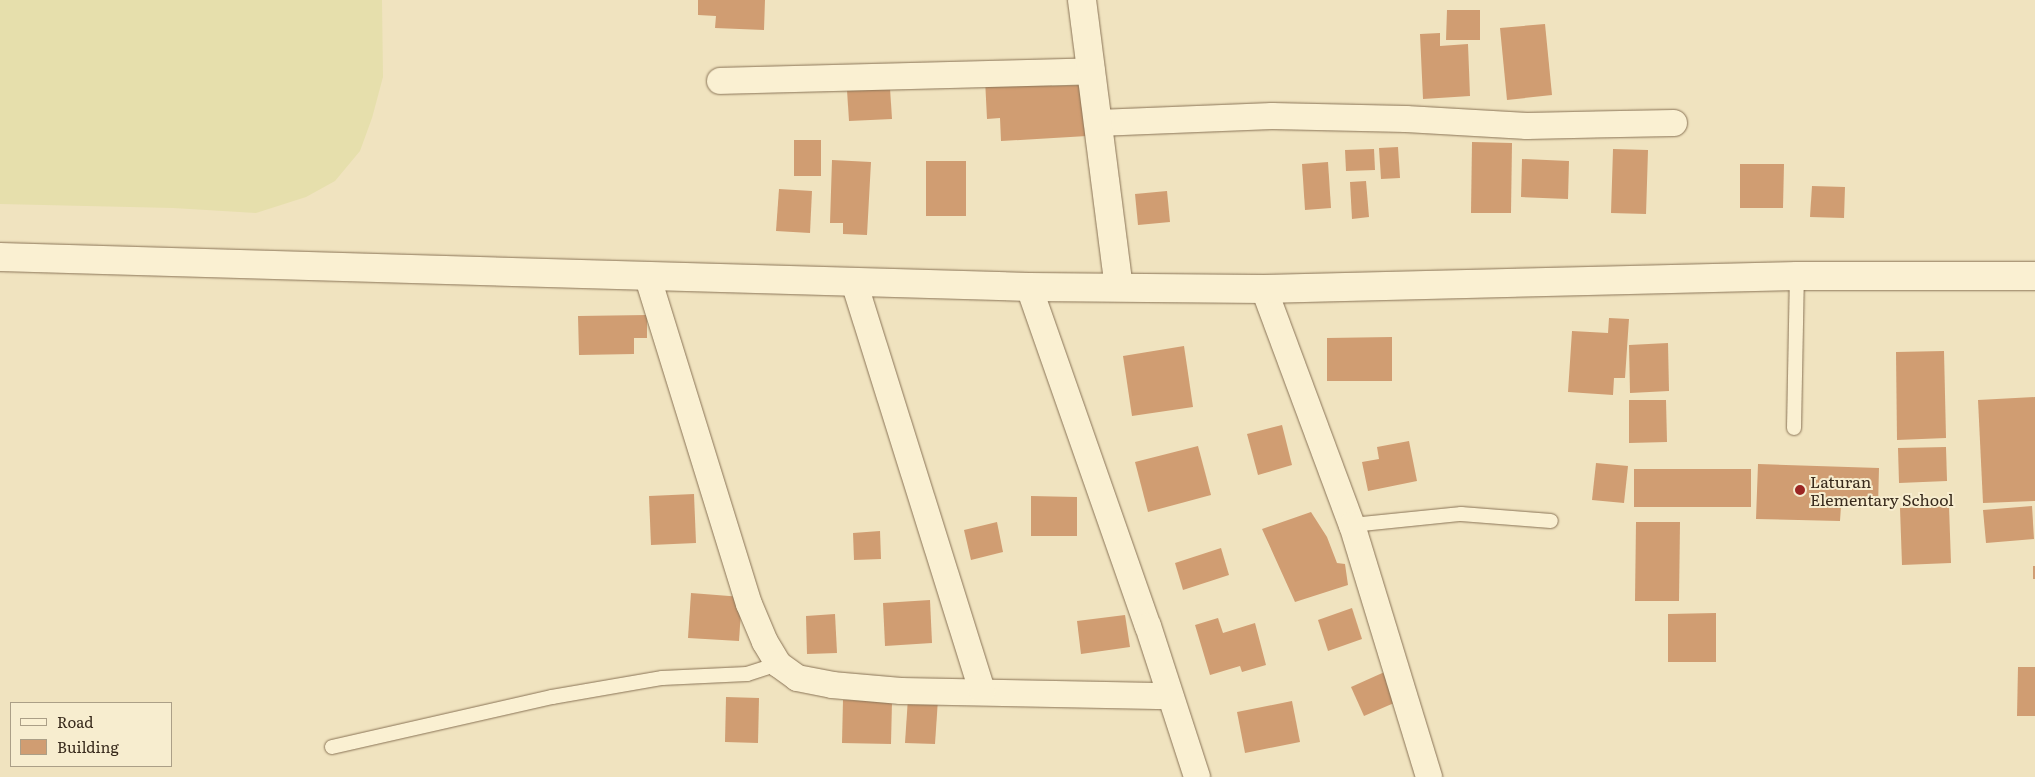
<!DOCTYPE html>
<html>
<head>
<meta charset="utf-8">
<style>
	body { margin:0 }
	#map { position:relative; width:2035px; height:777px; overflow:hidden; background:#f0e3bf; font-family:Literata,serif }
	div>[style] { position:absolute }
	.farmland>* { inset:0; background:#e6dfac }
	.building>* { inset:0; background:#d09d72 }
	.roads { filter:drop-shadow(0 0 1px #897356) drop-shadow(0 0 1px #897356) }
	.lane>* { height:14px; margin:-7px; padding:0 7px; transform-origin:7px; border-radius:7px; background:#faf0d2 }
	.street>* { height:26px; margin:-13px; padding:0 13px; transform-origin:13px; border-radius:13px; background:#faf0d2 }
	.secondary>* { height:28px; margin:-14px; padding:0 14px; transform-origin:14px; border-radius:14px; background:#faf0d2 }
	.dots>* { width:14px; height:14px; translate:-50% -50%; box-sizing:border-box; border:2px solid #f7edcf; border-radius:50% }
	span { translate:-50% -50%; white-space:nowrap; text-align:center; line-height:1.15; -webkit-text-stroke:4px #f7edcf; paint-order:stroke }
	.poi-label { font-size:16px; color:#382a1c }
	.left { translate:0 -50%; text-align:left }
	.legend { position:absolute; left:10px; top:702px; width:162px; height:65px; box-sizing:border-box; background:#f7edcf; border:1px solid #ab9f87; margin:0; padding:6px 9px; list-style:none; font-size:15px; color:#382a1c }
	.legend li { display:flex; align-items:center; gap:10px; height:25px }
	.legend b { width:25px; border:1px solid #ab9f87 }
</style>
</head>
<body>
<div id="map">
	<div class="farmland">
		<i style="clip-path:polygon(0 0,382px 0,383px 77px,372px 118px,360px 151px,335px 181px,306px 197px,256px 213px,173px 208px,0 204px)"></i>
	</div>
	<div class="building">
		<i style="clip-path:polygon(698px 0,765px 0,764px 30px,715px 28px,716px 16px,698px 15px)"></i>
		<i style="clip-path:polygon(1447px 10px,1480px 10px,1480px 40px,1446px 40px)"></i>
		<i style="clip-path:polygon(1545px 24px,1552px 95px,1507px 100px,1500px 28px)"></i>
		<i style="clip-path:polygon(1440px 33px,1440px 46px,1468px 44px,1470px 96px,1423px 99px,1420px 34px)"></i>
		<i style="clip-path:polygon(1051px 77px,1052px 86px,1084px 85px,1087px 136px,1001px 141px,1000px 118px,987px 119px,985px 79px)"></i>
		<i style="clip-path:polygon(890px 88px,892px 119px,849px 121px,847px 90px)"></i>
		<i style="clip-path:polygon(794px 140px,821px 140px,821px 176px,794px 176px)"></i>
		<i style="clip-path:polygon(1472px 142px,1512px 143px,1511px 213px,1471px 213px)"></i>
		<i style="clip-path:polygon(1398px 147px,1400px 178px,1381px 179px,1379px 148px)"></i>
		<i style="clip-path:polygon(1374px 149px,1375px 170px,1346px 171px,1345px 150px)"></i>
		<i style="clip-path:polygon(1613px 149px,1648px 150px,1646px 214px,1611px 213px)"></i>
		<i style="clip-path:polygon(1522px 159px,1569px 161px,1568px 199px,1521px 197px)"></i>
		<i style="clip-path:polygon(832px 160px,871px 162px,867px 235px,843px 234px,843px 223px,830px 223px)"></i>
		<i style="clip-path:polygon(926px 161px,966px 161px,966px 216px,926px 216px)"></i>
		<i style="clip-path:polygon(1328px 162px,1331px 208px,1305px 210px,1302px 164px)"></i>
		<i style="clip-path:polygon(1740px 164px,1784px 164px,1783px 208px,1740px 208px)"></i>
		<i style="clip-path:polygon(1366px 181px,1369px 217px,1352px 219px,1350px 182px)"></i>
		<i style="clip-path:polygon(1812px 186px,1845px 187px,1844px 218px,1810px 217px)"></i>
		<i style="clip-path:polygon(779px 189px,812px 191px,810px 233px,776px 231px)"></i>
		<i style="clip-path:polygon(1167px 191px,1170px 222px,1138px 225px,1135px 194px)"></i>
		<i style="clip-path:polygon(647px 315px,647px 338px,634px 338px,634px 354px,579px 355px,578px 316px)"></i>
		<i style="clip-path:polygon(1609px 318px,1629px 319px,1625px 378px,1614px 378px,1613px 395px,1568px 392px,1572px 331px,1608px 333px)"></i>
		<i style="clip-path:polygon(1392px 337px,1392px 381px,1327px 381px,1327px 338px)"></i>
		<i style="clip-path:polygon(1668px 343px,1669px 391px,1630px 393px,1629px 345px)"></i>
		<i style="clip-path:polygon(1184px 346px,1193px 407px,1132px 416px,1123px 356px)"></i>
		<i style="clip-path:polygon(1944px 351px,1946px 438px,1897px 440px,1896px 352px)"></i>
		<i style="clip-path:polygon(2035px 397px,2035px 501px,1983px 503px,1978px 400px)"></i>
		<i style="clip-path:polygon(1629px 400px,1666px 400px,1667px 442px,1629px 443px)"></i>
		<i style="clip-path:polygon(1282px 425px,1292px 465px,1258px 475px,1247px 434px)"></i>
		<i style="clip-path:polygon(1409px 441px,1417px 481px,1368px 491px,1362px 462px,1379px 459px,1377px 447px)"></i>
		<i style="clip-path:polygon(1198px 446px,1211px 495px,1148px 512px,1135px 462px)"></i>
		<i style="clip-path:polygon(1946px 447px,1947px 481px,1899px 483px,1898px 448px)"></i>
		<i style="clip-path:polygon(1596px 463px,1628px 466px,1624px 503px,1592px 500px)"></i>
		<i style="clip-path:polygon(1758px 464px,1879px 468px,1878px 507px,1841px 506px,1840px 521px,1756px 519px)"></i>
		<i style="clip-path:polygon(1634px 469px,1751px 469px,1751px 507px,1634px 507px)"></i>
		<i style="clip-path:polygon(694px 494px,696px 543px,651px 545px,649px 496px)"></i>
		<i style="clip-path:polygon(1031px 496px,1077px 497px,1077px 536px,1031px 536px)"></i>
		<i style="clip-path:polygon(1949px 506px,1951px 563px,1902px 565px,1900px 508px)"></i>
		<i style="clip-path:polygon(2032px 506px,2034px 539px,1986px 543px,1983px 510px)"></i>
		<i style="clip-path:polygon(1311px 512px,1327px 537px,1337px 563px,1345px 564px,1348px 585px,1295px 602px,1262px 529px)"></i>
		<i style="clip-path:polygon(997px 522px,1003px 552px,971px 560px,964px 530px)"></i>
		<i style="clip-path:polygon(1636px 522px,1680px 522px,1679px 601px,1635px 601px)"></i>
		<i style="clip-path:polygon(880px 531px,881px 559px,854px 560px,853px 533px)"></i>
		<i style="clip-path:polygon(1221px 548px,1229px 575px,1183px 590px,1175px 563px)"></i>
		<i style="clip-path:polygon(2033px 566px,2035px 566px,2035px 579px,2033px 579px)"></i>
		<i style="clip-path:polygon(691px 593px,742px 597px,739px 641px,688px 638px)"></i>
		<i style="clip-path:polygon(930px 600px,932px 643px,885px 646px,883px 603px)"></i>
		<i style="clip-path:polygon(1352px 608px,1362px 639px,1328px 651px,1318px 620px)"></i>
		<i style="clip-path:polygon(1716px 613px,1716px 662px,1668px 662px,1668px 614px)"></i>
		<i style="clip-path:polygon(835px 614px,837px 653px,807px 654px,806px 616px)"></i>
		<i style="clip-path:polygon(1125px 615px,1130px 647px,1081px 654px,1077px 621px)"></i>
		<i style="clip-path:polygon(1218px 618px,1223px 633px,1255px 623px,1266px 665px,1242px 672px,1240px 666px,1210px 675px,1195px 625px)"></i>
		<i style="clip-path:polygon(2018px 667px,2035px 667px,2035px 716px,2017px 716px)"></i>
		<i style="clip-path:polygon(1389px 670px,1401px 700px,1364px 716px,1351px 687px)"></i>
		<i style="clip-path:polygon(726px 697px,759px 698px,758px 743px,725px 742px)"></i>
		<i style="clip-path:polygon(908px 698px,938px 699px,935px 744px,905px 743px)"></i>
		<i style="clip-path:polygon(843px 700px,892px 701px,891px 744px,842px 743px)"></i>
		<i style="clip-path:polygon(1292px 701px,1300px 742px,1245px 753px,1237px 712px)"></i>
	</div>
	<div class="roads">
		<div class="lane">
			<i style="left:1794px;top:428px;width:152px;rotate:-88.9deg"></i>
			<i style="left:1352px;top:525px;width:110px;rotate:-5.8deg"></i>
			<i style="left:1461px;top:514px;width:90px;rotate:4.4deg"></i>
			<i style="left:332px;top:747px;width:226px;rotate:-12.8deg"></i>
			<i style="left:552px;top:697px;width:112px;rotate:-9.8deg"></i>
			<i style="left:662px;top:678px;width:85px;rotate:-2.7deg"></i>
			<i style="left:747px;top:674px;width:33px;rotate:-18deg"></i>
		</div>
		<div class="street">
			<i style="left:720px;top:81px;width:372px;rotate:-1.5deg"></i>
			<i style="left:1098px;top:123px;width:174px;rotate:-2.3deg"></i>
			<i style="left:1272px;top:116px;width:134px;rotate:1.3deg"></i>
			<i style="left:1406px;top:119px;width:121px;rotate:3.3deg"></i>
			<i style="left:1527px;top:126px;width:147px;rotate:-1.2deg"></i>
			<i style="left:648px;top:278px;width:341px;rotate:72.8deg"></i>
			<i style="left:749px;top:604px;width:41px;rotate:67.2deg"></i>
			<i style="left:765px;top:642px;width:26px;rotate:59deg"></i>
			<i style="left:778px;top:664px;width:24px;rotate:36deg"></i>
			<i style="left:797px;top:678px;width:36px;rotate:11deg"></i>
			<i style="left:832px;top:685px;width:69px;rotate:5deg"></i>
			<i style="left:901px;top:691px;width:269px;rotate:1.1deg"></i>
			<i style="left:854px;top:282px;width:429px;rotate:72.6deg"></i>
			<i style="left:1029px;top:287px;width:359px;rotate:70.7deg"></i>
			<i style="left:1148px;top:626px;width:159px;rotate:72deg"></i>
			<i style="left:1264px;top:289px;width:252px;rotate:69.6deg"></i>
			<i style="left:1352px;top:525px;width:264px;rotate:73deg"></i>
		</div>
		<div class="secondary">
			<i style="left:1082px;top:0;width:289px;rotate:82.7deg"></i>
			<i style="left:0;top:257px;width:1029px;rotate:1.67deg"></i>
			<i style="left:1029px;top:287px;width:235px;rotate:0.5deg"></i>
			<i style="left:1264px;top:289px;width:533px;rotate:-1.4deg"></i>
			<i style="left:1797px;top:276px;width:238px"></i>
		</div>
	</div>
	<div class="dots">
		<i style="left:1800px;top:490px;background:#9b2623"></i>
	</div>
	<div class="poi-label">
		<span class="left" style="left:1810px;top:490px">Laturan<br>Elementary School</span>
	</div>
	<ul class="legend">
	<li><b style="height:6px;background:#faf0d2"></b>Road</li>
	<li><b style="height:14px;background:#d09d72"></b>Building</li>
	</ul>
</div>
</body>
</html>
